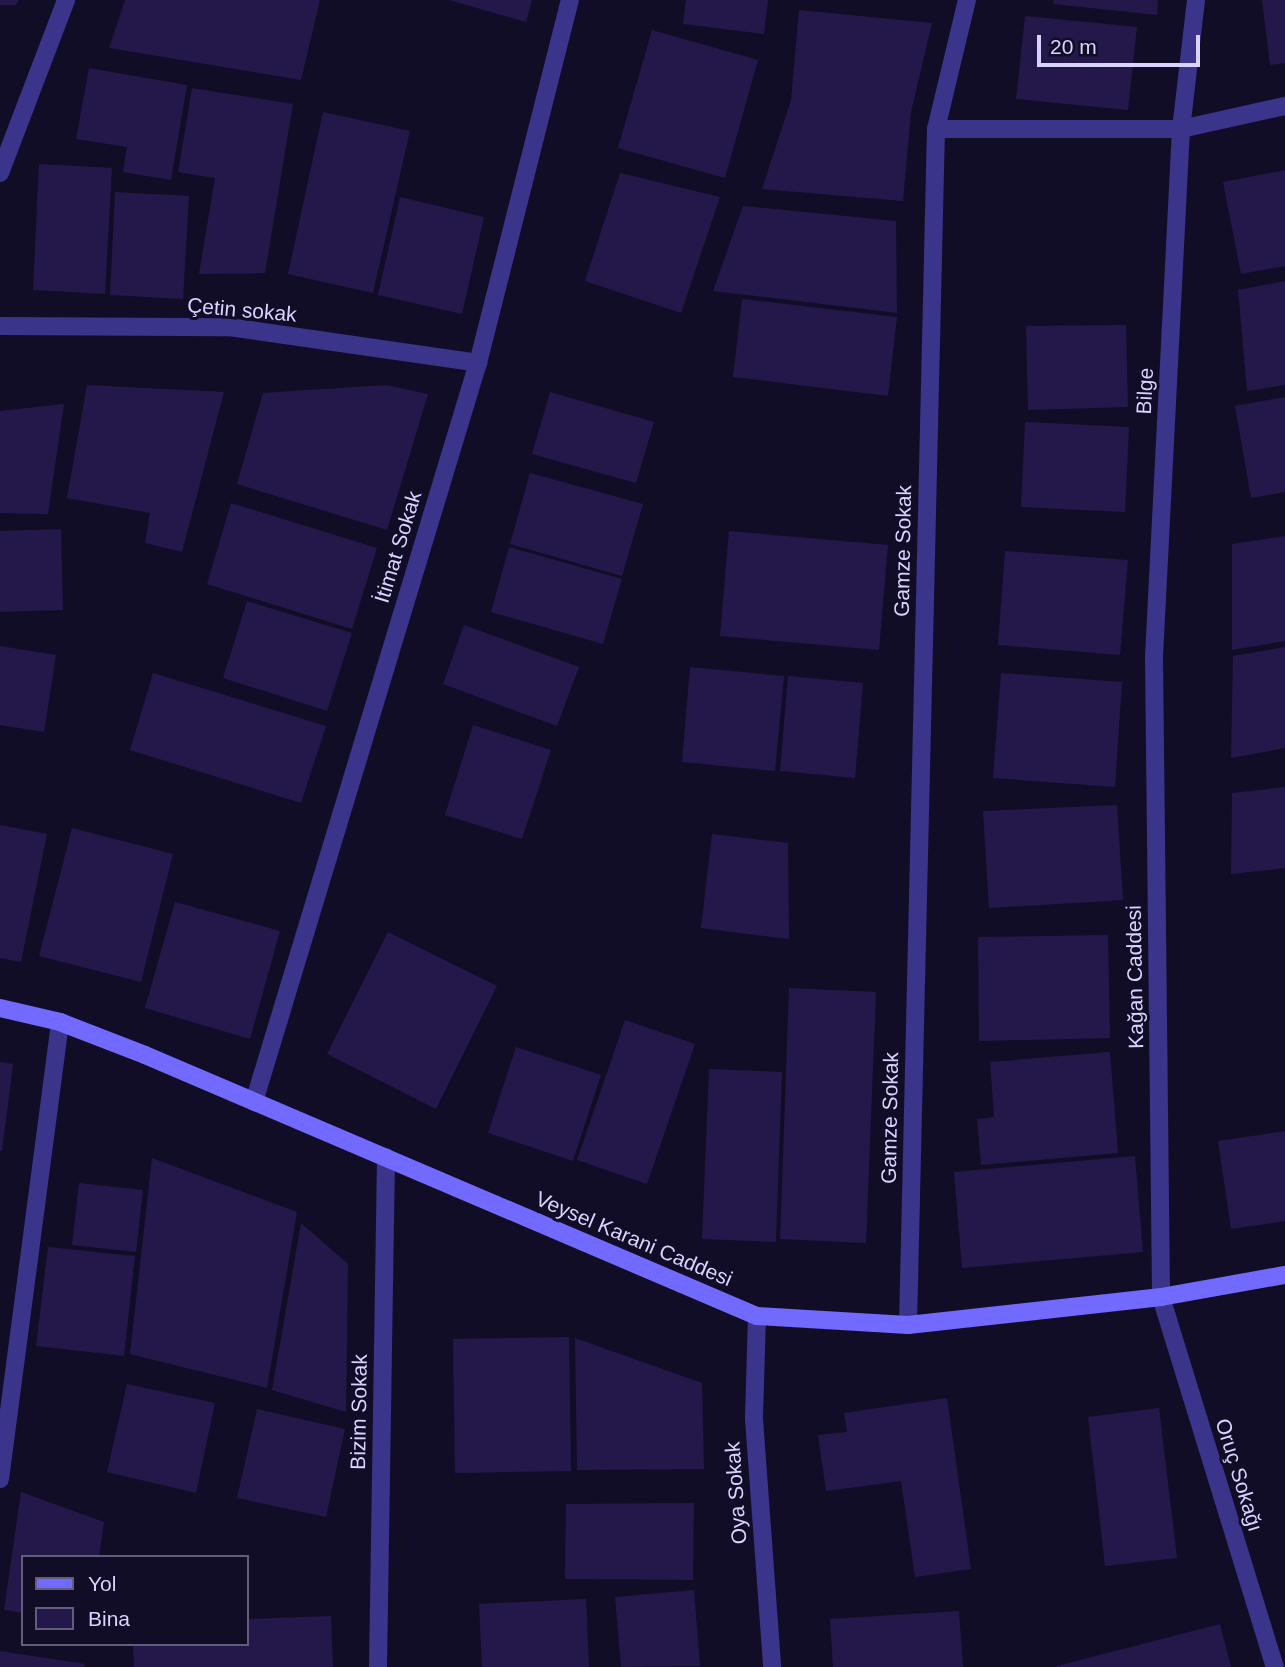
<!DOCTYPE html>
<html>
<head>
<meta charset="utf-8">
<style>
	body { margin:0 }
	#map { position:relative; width:1285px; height:1667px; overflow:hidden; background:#120d27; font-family:Arial,sans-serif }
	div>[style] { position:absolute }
	.building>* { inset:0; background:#231849 }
	.minor>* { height:18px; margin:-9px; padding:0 9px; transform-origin:9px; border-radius:9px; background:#3a348a }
	.tertiary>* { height:18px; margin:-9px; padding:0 9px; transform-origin:9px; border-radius:9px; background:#3a348a }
	.secondary>* { height:18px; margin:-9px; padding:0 9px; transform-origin:9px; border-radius:9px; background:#726aff }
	span { translate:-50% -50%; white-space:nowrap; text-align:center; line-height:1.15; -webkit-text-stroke:6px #120d27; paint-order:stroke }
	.street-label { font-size:21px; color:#d9d3ff }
	.legend { position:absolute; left:21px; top:1555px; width:228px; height:91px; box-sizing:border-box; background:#120d27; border:2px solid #625c7d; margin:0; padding:9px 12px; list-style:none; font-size:21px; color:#d9d3ff }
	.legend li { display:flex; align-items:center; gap:14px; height:35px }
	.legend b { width:35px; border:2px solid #625c7d }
	.scale { position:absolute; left:1037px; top:35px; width:163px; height:32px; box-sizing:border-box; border:4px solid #d9d3ff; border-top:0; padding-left:9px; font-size:21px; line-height:24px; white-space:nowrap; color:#d9d3ff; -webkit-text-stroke:5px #120d27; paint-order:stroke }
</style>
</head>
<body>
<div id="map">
	<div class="building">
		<i style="clip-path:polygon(0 0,19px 0,16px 5px,0 5px)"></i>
		<i style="clip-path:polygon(125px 0,320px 0,301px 80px,109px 48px)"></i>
		<i style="clip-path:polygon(449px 0,532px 0,526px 22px)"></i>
		<i style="clip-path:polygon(686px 0,768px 0,764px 34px,683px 24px)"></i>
		<i style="clip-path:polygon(1054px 0,1158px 0,1157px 15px,1053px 4px)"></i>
		<i style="clip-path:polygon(1262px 0,1285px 0,1285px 63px,1270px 65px)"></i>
		<i style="clip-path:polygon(799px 10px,932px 23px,911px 112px,903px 201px,762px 189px,791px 100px)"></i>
		<i style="clip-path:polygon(1025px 16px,1137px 27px,1128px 110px,1016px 99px)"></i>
		<i style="clip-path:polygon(652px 30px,758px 60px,725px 178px,618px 148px)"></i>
		<i style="clip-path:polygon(89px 68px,187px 85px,171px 180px,123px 172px,127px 147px,76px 139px)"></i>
		<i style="clip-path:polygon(192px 88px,293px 104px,265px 273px,199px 274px,215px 178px,178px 172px)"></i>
		<i style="clip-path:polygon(323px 112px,410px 131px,373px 293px,288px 274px)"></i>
		<i style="clip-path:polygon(39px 164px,112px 168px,105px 294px,33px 290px)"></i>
		<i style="clip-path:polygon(1285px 170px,1285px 266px,1241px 274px,1223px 182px)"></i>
		<i style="clip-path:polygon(620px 173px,720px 197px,681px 313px,585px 281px)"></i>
		<i style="clip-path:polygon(115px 192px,189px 196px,183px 299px,110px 295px)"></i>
		<i style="clip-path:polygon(400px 197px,484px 217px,462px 314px,378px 295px)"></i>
		<i style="clip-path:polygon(743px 206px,896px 221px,897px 313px,713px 291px)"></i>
		<i style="clip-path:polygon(1285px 281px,1285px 385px,1247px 391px,1238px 290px)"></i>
		<i style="clip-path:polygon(742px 299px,897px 317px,888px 396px,733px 377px)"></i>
		<i style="clip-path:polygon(1126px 325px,1128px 407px,1028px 410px,1026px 326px)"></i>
		<i style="clip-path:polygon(87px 385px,224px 392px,182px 552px,145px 543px,150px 513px,67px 498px)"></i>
		<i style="clip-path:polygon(386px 385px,428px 394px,387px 530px,237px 484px,263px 393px)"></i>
		<i style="clip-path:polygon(550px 392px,654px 422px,636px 483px,532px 454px)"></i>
		<i style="clip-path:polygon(1285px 397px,1285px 492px,1251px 498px,1235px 406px)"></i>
		<i style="clip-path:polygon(64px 404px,48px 514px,0 513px,0 411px)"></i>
		<i style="clip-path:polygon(1025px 422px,1129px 427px,1125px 512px,1021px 507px)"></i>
		<i style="clip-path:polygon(530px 473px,643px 504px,622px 576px,510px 544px)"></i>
		<i style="clip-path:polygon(231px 503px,377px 548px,352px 629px,207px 584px)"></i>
		<i style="clip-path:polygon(61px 529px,63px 610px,0 612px,0 531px)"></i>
		<i style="clip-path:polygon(729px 531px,888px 545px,879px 650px,720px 636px)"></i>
		<i style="clip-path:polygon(1285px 536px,1285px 641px,1232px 650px,1232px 544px)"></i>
		<i style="clip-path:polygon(509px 547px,622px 579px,603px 644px,491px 612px)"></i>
		<i style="clip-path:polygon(1005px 551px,1128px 560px,1120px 655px,998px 645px)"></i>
		<i style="clip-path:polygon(247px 601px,352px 633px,327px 711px,223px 678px)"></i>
		<i style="clip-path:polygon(464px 625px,579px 667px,557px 726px,443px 684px)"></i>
		<i style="clip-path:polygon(0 646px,56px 655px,44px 732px,0 725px)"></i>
		<i style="clip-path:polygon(1285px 647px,1285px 748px,1231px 758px,1233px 656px)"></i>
		<i style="clip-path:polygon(690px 667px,784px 676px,775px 771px,682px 762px)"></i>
		<i style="clip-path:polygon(153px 673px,326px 726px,301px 803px,130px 750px)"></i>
		<i style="clip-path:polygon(1001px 673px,1122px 682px,1115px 787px,993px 778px)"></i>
		<i style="clip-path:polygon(788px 676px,863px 683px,855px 778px,780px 771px)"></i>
		<i style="clip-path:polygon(473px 725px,551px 750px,522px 839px,445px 815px)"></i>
		<i style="clip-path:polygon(1285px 787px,1285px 868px,1231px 874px,1232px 793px)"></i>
		<i style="clip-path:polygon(1117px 805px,1123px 900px,989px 908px,983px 811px)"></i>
		<i style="clip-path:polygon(0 825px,47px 834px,21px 962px,0 958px)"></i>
		<i style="clip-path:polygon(72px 828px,173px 854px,141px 982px,39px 956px)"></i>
		<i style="clip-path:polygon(712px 834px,788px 843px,789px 939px,701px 928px)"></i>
		<i style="clip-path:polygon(175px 902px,280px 931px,250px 1039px,145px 1008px)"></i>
		<i style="clip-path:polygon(388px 932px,497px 986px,436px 1109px,327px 1054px)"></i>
		<i style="clip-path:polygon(1108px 935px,1110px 1038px,979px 1041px,978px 937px)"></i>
		<i style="clip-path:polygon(789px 988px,876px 992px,866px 1243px,780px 1239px)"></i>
		<i style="clip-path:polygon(625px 1020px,695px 1044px,647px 1184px,577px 1160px)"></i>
		<i style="clip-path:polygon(516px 1047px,601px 1075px,573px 1161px,488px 1133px)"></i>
		<i style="clip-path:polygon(1110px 1052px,1118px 1153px,981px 1165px,977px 1119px,994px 1117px,990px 1062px)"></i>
		<i style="clip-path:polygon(0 1062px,13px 1064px,2px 1151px,0 1151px)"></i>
		<i style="clip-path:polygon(709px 1069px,782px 1072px,776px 1242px,702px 1239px)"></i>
		<i style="clip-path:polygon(1285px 1131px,1285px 1221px,1231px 1229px,1218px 1141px)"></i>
		<i style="clip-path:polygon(1135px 1156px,1143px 1252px,962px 1268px,954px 1172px)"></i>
		<i style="clip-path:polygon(152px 1158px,297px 1212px,267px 1388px,130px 1354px)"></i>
		<i style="clip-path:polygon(79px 1183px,143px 1190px,136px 1252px,72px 1245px)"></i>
		<i style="clip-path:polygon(301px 1223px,348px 1264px,346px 1412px,272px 1390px)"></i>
		<i style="clip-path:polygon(48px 1247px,135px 1256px,124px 1356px,36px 1346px)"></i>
		<i style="clip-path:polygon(569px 1337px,571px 1471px,455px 1473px,453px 1339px)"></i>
		<i style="clip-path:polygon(575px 1338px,702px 1383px,704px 1469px,577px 1470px)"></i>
		<i style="clip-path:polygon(127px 1384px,215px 1403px,196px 1493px,107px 1472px)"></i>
		<i style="clip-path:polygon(947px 1398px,971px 1569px,915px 1577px,901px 1481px,826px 1491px,818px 1435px,847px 1432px,844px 1413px)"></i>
		<i style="clip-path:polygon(1159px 1408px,1177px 1558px,1105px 1566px,1088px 1417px)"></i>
		<i style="clip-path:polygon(257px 1409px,345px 1429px,326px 1517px,237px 1498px)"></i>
		<i style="clip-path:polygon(21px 1492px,104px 1522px,99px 1557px,23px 1557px,23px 1613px,4px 1610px)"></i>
		<i style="clip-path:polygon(694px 1503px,693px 1580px,565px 1579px,566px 1504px)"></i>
		<i style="clip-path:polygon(694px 1590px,700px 1666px,621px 1667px,615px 1597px)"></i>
		<i style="clip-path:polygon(586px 1599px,589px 1667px,482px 1667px,479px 1604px)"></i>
		<i style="clip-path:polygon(959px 1611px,963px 1667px,833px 1667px,830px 1619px)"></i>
		<i style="clip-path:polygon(331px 1616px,333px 1667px,134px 1667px,133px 1644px,247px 1644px,247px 1619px)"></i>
		<i style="clip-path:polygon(1220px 1624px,1231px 1667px,1057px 1667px,1057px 1666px)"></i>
		<i style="clip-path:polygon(0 1651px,85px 1664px,84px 1667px,0 1667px)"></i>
	</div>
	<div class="minor">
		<i style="left:1196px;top:0;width:130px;rotate:96.6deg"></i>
		<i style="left:1181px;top:129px;width:528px;rotate:92.93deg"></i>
		<i style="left:1154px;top:656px;width:641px;rotate:89.37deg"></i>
		<i style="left:1161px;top:1297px;width:387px;rotate:72.9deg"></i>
		<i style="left:936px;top:129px;width:133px;rotate:-76.5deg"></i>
		<i style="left:0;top:173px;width:185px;rotate:-69.1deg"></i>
		<i style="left:0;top:326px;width:229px;rotate:0.3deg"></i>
		<i style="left:229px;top:327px;width:252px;rotate:8.2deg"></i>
		<i style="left:254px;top:1102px;width:772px;rotate:-73.14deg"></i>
		<i style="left:478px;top:363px;width:374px;rotate:-75.8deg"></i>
		<i style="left:908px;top:1325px;width:1196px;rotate:-88.66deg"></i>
		<i style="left:936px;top:129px;width:245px"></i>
		<i style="left:1181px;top:129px;width:107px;rotate:-12.5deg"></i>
		<i style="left:0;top:1479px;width:461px;rotate:-82.5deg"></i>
		<i style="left:378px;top:1667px;width:510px;rotate:-89.1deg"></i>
	</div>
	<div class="tertiary">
		<i style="left:757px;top:1316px;width:103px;rotate:91.7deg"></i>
		<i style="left:754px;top:1419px;width:249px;rotate:85.8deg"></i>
	</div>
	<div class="secondary">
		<i style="left:0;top:1008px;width:62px;rotate:13.1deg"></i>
		<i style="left:60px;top:1022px;width:91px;rotate:21.2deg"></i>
		<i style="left:145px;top:1055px;width:665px;rotate:23.1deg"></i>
		<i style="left:757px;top:1316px;width:151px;rotate:3.4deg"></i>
		<i style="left:908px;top:1325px;width:255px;rotate:-6.3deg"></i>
		<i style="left:1161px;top:1297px;width:126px;rotate:-10.1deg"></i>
	</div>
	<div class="street-label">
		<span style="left:242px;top:310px;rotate:5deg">Çetin sokak</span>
		<span style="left:1145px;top:391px;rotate:-87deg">Bilge</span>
		<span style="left:398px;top:547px;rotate:-73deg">İtimat Sokak</span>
		<span style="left:903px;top:551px;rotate:-89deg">Gamze Sokak</span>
		<span style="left:1135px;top:977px;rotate:-91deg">Kağan Caddesi</span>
		<span style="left:890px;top:1118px;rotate:-89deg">Gamze Sokak</span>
		<span style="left:634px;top:1239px;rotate:23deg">Veysel Karani Caddesi</span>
		<span style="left:359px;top:1412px;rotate:-89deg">Bizim Sokak</span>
		<span style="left:1239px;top:1475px;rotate:73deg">Oruç Sokağı</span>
		<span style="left:736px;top:1493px;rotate:-94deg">Oya Sokak</span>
	</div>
	<ul class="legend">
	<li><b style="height:9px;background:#726aff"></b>Yol</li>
	<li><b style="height:19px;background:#231849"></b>Bina</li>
	</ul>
	<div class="scale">20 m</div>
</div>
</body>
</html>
